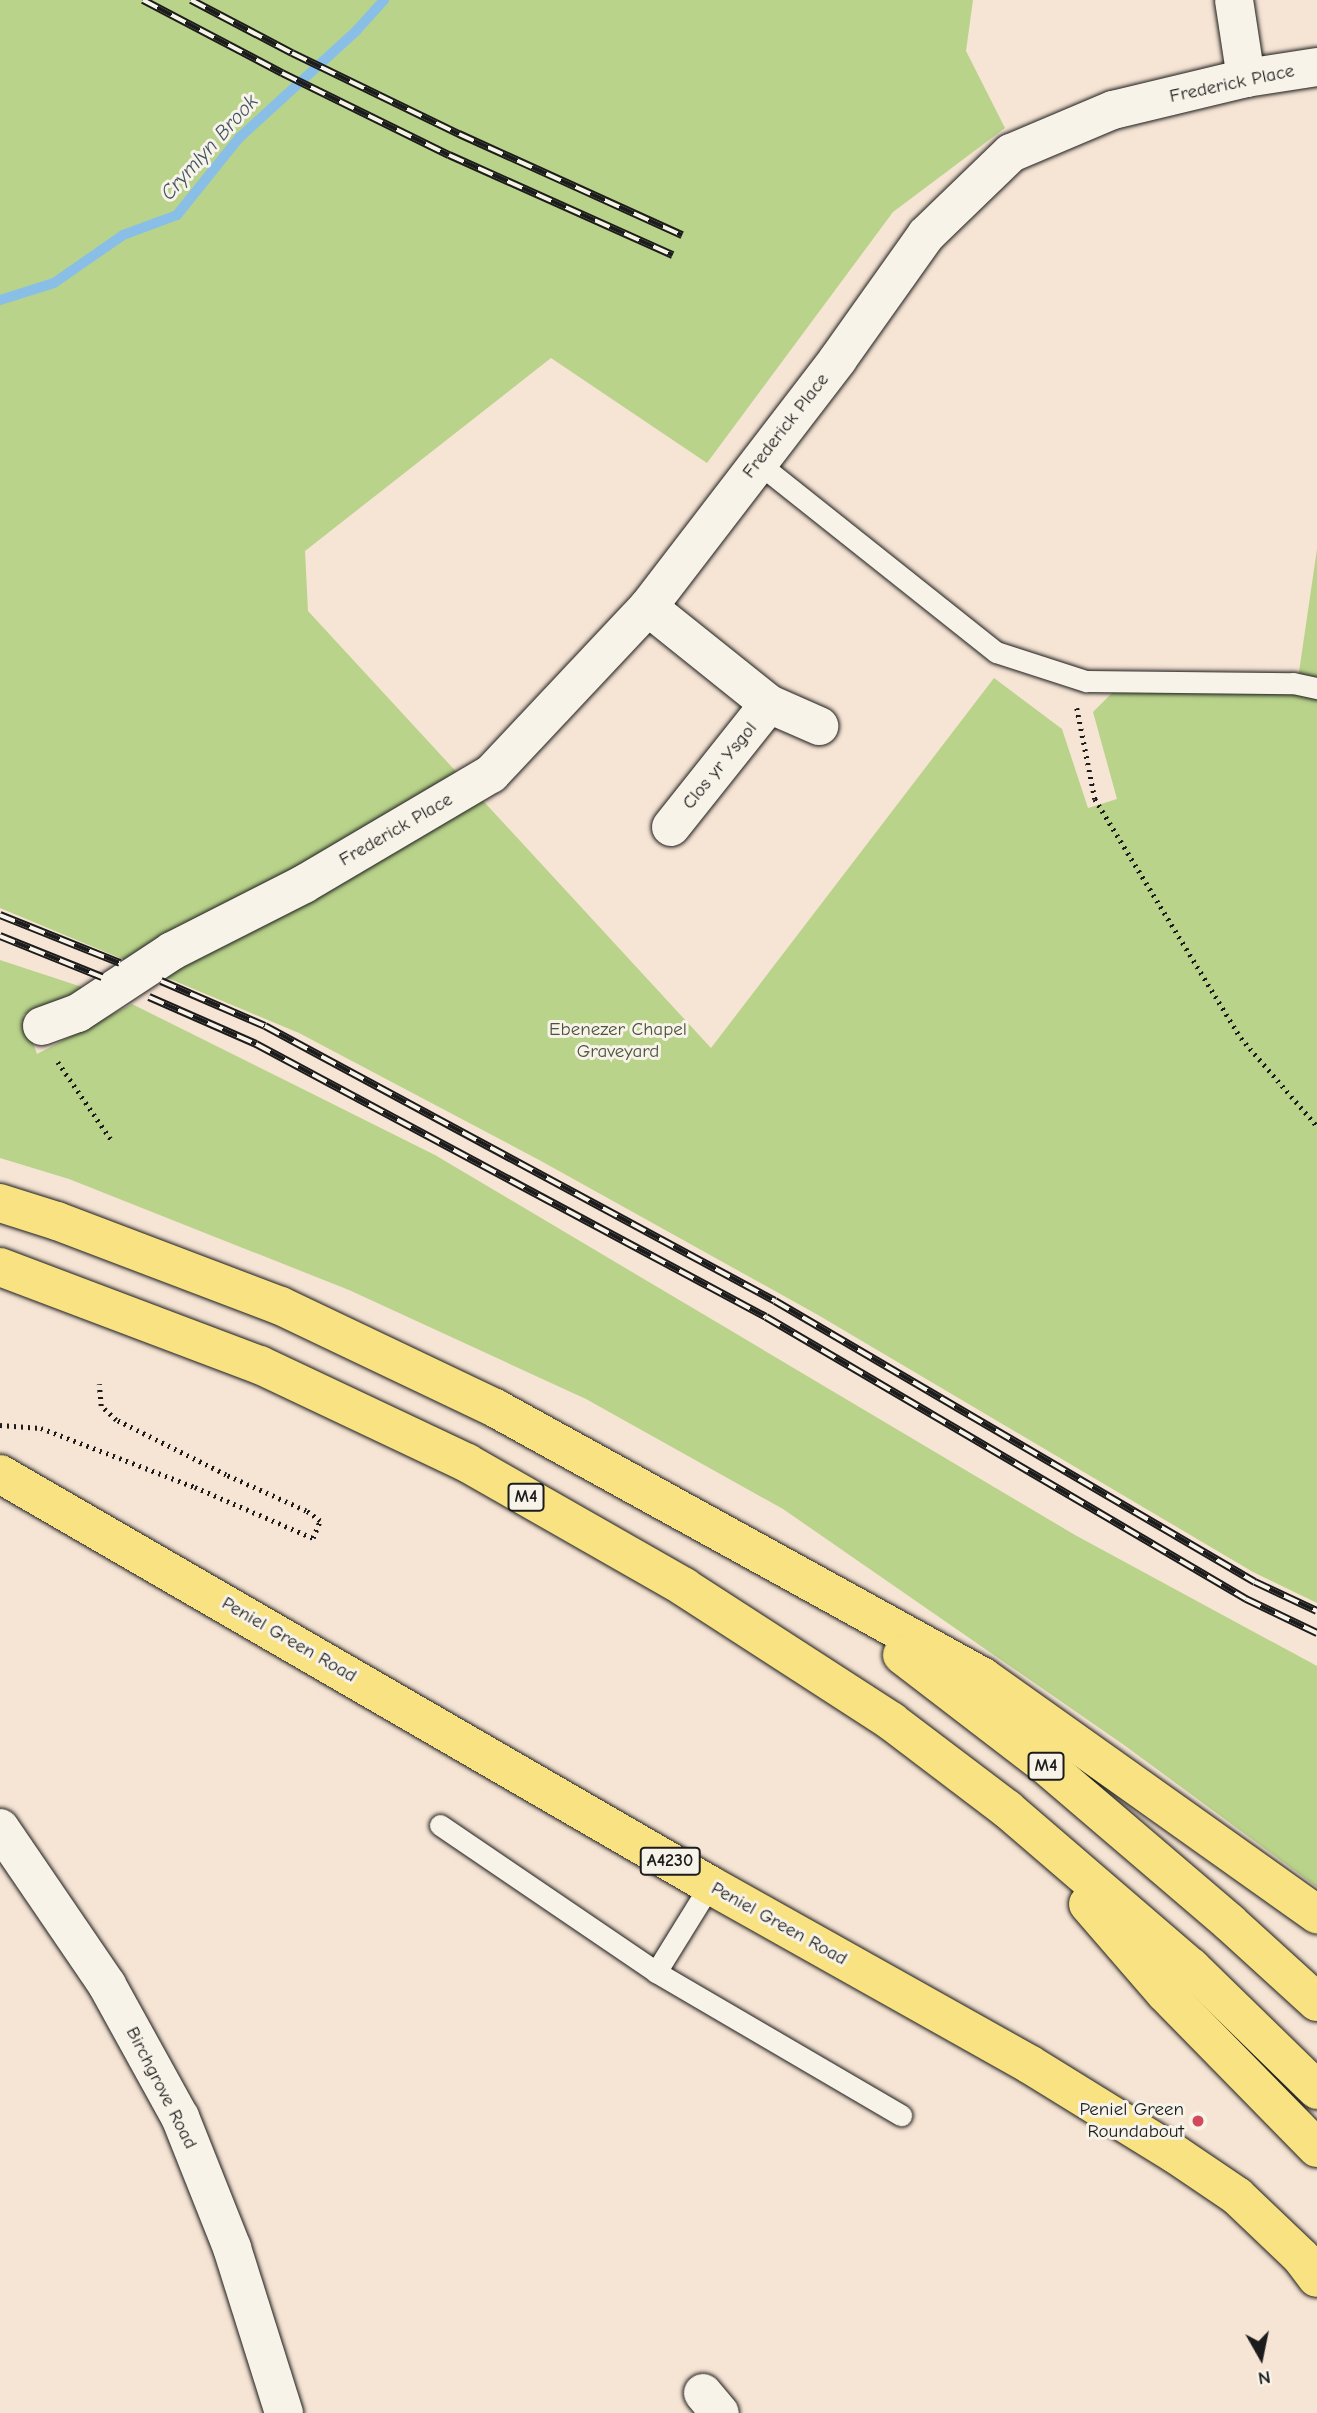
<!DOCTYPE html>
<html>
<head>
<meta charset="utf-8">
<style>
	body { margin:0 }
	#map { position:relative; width:1317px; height:2413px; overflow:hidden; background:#f6e4d4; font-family:"Comic Neue",sans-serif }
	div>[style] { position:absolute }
	.green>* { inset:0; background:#b9d38b }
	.stream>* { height:10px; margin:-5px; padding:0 5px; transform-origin:5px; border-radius:5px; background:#89bfe7 }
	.path>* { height:4.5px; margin-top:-2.25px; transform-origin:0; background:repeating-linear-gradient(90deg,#1c1c1c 0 2px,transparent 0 7px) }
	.roads { filter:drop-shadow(0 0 2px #1c1c1c) drop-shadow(0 0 2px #1c1c1c) }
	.service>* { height:21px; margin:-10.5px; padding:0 10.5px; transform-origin:10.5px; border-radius:10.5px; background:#f7f3e8 }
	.minor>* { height:38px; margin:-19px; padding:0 19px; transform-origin:19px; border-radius:19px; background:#f7f3e8 }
	.secondary>* { height:38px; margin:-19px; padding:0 19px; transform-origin:19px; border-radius:19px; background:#f7f3e8 }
	.primary>* { height:38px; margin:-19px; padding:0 19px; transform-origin:19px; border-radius:19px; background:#f8e281 }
	.motorway>* { height:38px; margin:-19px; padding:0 19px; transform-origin:19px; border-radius:19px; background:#f8e281 }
	.rail>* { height:8px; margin-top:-4px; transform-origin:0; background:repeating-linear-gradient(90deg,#f7f3e8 0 16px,#1c1c1c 0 32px); box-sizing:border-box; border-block:2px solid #1c1c1c }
	.dots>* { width:19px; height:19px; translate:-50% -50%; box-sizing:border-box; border:4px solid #f7f3e8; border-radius:50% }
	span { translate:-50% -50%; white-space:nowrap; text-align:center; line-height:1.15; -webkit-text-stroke:6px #f7f3e8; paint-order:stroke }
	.shield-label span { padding:2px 5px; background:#f7f3e8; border:2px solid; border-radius:5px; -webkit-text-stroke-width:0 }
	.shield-label { font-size:18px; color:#1c1c1c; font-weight:700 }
	.street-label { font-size:19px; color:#1c1c1c }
	.park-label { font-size:19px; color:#4b533d }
	.poi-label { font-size:19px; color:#1c1c1c }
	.right { translate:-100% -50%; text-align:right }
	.water-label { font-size:21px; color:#425563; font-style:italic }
	.north { position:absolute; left:1226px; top:2322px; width:70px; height:70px; -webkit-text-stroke:5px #f7f3e8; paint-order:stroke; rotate:171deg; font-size:19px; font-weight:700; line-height:28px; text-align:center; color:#1c1c1c }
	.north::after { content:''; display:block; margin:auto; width:24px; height:32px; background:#1c1c1c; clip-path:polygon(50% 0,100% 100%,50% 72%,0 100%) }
</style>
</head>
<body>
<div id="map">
	<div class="green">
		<i style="clip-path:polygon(0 0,973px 0,966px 51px,1005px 128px,893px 212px,707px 463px,551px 358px,305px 551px,308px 611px,711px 1048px,994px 678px,1062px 729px,1088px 808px,1117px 799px,1093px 712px,1131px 674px,1298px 679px,1317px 549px,1317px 1603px,1253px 1572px,818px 1315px,541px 1161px,299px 1033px,0 908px)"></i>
		<i style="clip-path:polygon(0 960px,85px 988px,23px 1015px,37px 1054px,132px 1004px,435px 1155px,1075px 1535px,1317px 1666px,1317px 1887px,1124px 1745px,783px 1509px,586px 1399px,349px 1290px,69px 1179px,0 1158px)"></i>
	</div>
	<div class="stream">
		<i style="left:0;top:300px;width:57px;rotate:-17.5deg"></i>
		<i style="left:54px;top:283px;width:84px;rotate:-34.8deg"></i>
		<i style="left:123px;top:235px;width:58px;rotate:-20.3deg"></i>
		<i style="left:177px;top:215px;width:99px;rotate:-51.2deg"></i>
		<i style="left:239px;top:138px;width:159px;rotate:-42.4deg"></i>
		<i style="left:356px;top:31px;width:42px;rotate:-47.9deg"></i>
	</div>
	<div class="path">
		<i style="left:1077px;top:708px;width:93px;rotate:78.8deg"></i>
		<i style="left:1095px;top:799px;width:280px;rotate:58.6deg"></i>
		<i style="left:1241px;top:1038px;width:116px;rotate:49.2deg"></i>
		<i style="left:58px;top:1062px;width:96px;rotate:55.6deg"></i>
		<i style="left:0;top:1425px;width:41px;rotate:4.2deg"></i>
		<i style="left:41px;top:1428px;width:165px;rotate:21deg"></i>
		<i style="left:195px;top:1487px;width:129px;rotate:23.4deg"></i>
		<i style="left:313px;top:1538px;width:18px;rotate:-68deg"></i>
		<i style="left:320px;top:1521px;width:17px;rotate:-144deg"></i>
		<i style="left:306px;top:1511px;width:88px;rotate:-155.8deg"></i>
		<i style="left:226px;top:1475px;width:123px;rotate:-153.4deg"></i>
		<i style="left:116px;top:1420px;width:21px;rotate:-137deg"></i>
		<i style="left:101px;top:1406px;width:22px;rotate:-95deg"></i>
	</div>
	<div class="roads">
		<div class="service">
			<i style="left:757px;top:462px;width:305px;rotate:38.5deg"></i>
			<i style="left:996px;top:652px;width:95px;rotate:17.9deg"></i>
			<i style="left:1086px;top:681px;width:207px;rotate:0.6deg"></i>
			<i style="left:1293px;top:683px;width:25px;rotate:12deg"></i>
			<i style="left:440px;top:1825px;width:261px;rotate:34.2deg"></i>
			<i style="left:656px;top:1972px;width:284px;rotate:30.3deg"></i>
			<i style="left:656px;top:1972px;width:102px;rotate:-58.2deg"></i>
		</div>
		<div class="minor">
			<i style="left:1234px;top:0;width:79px;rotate:81.3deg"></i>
			<i style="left:648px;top:607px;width:155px;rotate:38.7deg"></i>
			<i style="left:769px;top:704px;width:55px;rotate:23.7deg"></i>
			<i style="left:671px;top:827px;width:157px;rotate:-51.5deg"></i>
			<i style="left:42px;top:1026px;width:38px;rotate:-20deg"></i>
			<i style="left:78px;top:1013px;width:113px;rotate:-33.4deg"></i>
			<i style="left:172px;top:951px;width:148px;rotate:-26.9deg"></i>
			<i style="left:304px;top:884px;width:217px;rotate:-30.5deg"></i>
			<i style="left:491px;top:774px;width:229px;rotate:-46.8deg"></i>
			<i style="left:648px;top:607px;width:312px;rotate:-52.5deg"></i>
			<i style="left:838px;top:359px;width:152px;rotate:-54.6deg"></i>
			<i style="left:926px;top:235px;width:118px;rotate:-44deg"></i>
			<i style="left:1011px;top:153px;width:111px;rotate:-22.9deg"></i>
			<i style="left:1113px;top:110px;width:137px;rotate:-13.5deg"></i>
			<i style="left:1246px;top:78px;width:72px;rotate:-8.8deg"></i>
			<i style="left:703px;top:2393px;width:26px;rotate:50deg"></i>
		</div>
		<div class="secondary">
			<i style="left:0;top:1828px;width:190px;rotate:55.7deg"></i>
			<i style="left:107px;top:1985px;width:151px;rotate:61.1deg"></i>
			<i style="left:180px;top:2117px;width:141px;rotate:68.3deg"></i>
			<i style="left:232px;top:2248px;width:173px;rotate:72.5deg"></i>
		</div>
		<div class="primary">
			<i style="left:0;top:1474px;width:820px;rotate:30.07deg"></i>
			<i style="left:710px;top:1885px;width:366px;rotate:29.3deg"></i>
			<i style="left:1029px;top:2064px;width:172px;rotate:31.7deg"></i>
			<i style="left:1175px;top:2154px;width:75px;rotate:34.1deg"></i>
			<i style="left:1237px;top:2196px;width:88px;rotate:43.6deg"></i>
			<i style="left:1301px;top:2257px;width:26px;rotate:53deg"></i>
		</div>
		<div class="motorway">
			<i style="left:0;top:1203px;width:60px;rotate:17.5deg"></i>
			<i style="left:57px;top:1221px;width:240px;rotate:20.8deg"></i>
			<i style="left:281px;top:1306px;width:237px;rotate:25.5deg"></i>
			<i style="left:495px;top:1408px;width:557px;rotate:28.86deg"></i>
			<i style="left:983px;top:1677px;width:410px;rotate:35.4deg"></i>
			<i style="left:0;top:1267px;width:278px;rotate:20.7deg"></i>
			<i style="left:260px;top:1365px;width:229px;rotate:25.3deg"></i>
			<i style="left:467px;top:1463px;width:250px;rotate:29.7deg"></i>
			<i style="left:684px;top:1587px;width:247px;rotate:32.9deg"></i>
			<i style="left:891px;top:1721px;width:146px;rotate:37.2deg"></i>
			<i style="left:1007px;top:1809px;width:243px;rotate:40.7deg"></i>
			<i style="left:1191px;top:1967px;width:176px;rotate:44.3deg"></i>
			<i style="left:902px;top:1655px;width:178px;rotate:37.5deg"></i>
			<i style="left:1043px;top:1763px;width:245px;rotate:40.5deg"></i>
			<i style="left:1229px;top:1922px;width:119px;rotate:42.3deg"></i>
			<i style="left:1088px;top:1904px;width:118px;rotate:49.1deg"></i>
			<i style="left:1165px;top:1993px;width:217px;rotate:45.6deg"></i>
		</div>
	</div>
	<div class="rail">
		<i style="left:143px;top:0;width:157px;rotate:27.7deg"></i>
		<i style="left:282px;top:73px;width:186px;rotate:26.2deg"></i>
		<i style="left:449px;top:155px;width:245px;rotate:24.1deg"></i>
		<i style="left:191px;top:0;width:114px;rotate:27.7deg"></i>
		<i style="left:292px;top:53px;width:186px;rotate:25.9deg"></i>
		<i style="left:459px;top:134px;width:245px;rotate:24.4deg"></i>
		<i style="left:0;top:915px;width:129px;rotate:21.8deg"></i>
		<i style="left:0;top:936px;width:110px;rotate:21.9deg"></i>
		<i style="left:161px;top:981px;width:113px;rotate:23.4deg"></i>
		<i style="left:265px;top:1026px;width:579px;rotate:28.33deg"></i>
		<i style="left:775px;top:1301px;width:556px;rotate:30.35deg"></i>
		<i style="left:1255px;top:1582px;width:68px;rotate:25.1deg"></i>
		<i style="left:149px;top:997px;width:117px;rotate:23.7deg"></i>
		<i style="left:256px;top:1044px;width:578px;rotate:28.16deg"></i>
		<i style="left:766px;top:1317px;width:557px;rotate:30.43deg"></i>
		<i style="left:1246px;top:1599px;width:79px;rotate:25.6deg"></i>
	</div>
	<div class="dots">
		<i style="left:1198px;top:2121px;background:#d1495b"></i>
	</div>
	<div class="shield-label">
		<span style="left:526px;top:1497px">M4</span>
		<span style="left:1046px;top:1766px">M4</span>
		<span style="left:670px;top:1861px">A4230</span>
	</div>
	<div class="street-label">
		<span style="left:1232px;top:84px;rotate:-12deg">Frederick Place</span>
		<span style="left:786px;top:426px;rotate:-52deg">Frederick Place</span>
		<span style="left:720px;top:766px;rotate:-51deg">Clos yr Ysgol</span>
		<span style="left:396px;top:830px;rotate:-30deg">Frederick Place</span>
		<span style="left:289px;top:1640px;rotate:30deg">Peniel Green Road</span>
		<span style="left:779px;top:1924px;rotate:29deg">Peniel Green Road</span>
		<span style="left:161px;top:2088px;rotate:63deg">Birchgrove Road</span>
	</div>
	<div class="park-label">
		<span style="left:618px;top:1041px">Ebenezer Chapel<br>Graveyard</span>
	</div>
	<div class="poi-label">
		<span class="right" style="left:1184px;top:2121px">Peniel Green<br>Roundabout</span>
	</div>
	<div class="water-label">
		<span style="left:209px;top:147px;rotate:-48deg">Crymlyn Brook</span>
	</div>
	<div class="north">N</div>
</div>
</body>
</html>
